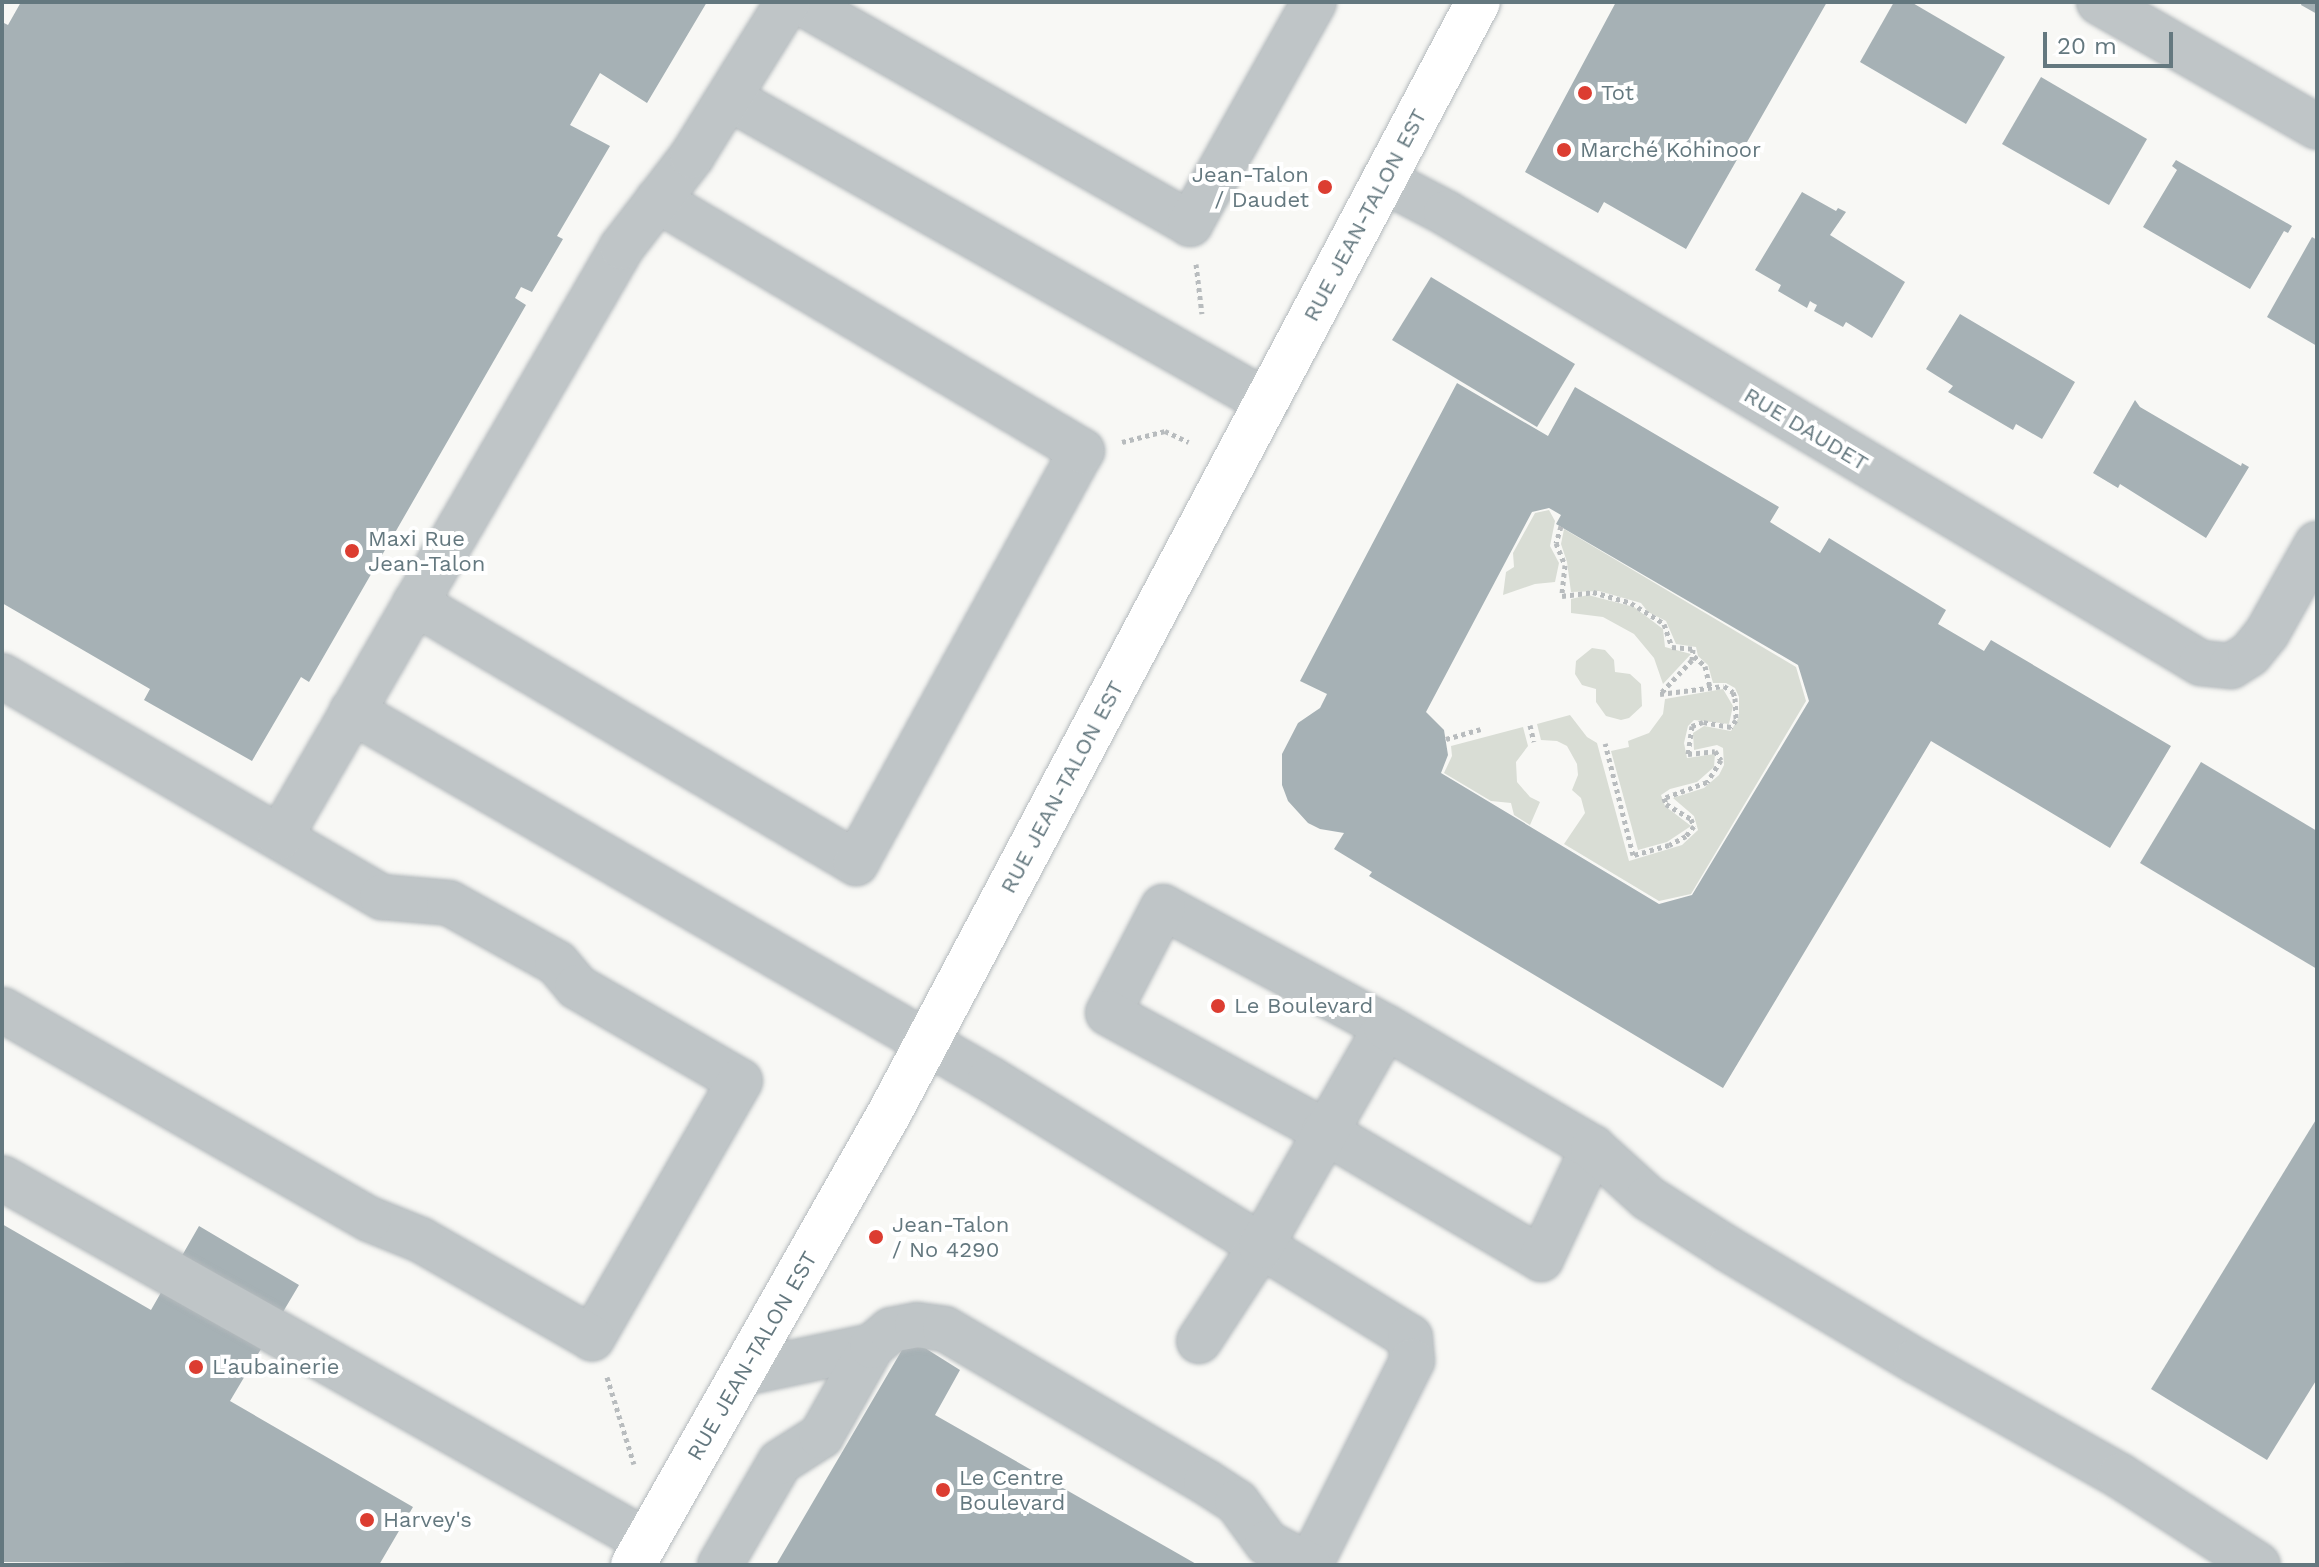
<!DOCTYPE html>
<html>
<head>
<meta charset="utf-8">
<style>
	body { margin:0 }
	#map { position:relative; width:2319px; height:1567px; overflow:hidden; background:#f8f8f5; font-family:"Work Sans",sans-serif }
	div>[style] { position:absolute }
	.green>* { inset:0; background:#d9ddd5 }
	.building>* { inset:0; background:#a6b1b5 }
	.path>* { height:5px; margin-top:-2.5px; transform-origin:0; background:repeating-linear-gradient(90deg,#b8bcbe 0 4px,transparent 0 8px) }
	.roads { filter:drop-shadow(0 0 2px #b3b9bc) drop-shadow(0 0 2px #b3b9bc) }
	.minor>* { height:44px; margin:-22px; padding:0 22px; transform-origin:22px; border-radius:22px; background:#bfc5c7 }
	.major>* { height:44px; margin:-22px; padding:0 22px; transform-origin:22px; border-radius:22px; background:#fff }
	.dots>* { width:22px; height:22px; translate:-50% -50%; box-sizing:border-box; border:4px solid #fff; border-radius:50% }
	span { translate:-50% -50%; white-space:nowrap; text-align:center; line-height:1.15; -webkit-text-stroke:8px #fff; paint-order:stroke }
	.poi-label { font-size:22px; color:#64787f }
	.left { translate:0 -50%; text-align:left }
	.right { translate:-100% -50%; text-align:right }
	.street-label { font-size:22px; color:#64787f }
	.frame { position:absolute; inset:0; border:4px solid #64787f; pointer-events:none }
	.scale { position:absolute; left:2043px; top:32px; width:130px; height:36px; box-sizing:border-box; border:4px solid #64787f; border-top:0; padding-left:10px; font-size:24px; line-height:28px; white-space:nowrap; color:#64787f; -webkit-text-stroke:6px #fff; paint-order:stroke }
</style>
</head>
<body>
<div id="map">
	<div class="green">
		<i style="clip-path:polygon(1549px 510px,1555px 521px,1550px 546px,1559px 563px,1555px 582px,1535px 584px,1503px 595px,1506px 572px,1514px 567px,1513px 553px,1535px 513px)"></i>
		<i style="clip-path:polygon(1564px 529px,1796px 667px,1806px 701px,1691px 894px,1659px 901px,1564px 844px,1585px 813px,1581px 798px,1572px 790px,1578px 775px,1577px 764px,1567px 746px,1557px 741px,1541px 740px,1537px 724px,1570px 715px,1587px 737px,1597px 743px,1629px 861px,1682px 845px,1698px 830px,1694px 816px,1673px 798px,1704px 788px,1719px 775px,1724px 765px,1723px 748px,1717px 745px,1694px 750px,1693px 733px,1704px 726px,1731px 731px,1739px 717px,1739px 697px,1735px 688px,1726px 683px,1713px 683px,1708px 665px,1698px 656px,1696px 647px,1676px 644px,1666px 621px,1648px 612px,1641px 603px,1599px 591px,1571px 592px,1567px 562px,1561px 544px)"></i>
		<i style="clip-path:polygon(1588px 595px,1634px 607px,1663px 629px,1665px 647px,1691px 654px,1663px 684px,1654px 658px,1634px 634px,1603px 617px,1571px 613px,1571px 599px)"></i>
		<i style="clip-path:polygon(1592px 648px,1605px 650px,1614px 660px,1615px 672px,1630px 674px,1641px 684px,1642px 706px,1629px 718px,1621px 720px,1606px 716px,1596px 702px,1596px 689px,1582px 685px,1575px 674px,1576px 661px)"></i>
		<i style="clip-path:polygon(1723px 689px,1733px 706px,1729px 724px,1694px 720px,1688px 726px,1684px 743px,1687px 758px,1715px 754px,1714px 767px,1697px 782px,1670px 789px,1661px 795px,1665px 806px,1691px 826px,1667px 842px,1638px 850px,1611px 751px,1629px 747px,1628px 741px,1649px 733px,1663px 714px,1665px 699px)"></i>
		<i style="clip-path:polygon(1523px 727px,1528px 746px,1516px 762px,1517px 782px,1530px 797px,1540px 802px,1530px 825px,1514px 815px,1511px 803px,1491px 801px,1444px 773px,1452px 756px,1451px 746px)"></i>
	</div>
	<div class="building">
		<i style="clip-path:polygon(21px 2px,707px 2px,647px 103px,600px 73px,570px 125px,610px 146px,557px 236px,563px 239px,532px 292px,521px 287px,515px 298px,526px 305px,309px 682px,301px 677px,252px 761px,144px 700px,150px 689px,2px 603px,2px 22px,8px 25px)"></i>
		<i style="clip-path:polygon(1616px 2px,1827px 2px,1686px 249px,1604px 202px,1598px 213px,1525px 172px)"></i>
		<i style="clip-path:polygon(1894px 2px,1911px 2px,2005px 57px,1966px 124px,1860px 62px)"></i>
		<i style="clip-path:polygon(2302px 2px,2317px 2px,2317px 14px,2301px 5px)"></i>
		<i style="clip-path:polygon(2041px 77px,2147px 139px,2109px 205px,2002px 144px)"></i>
		<i style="clip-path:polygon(2176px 160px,2292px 226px,2288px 233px,2284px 231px,2250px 289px,2143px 227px,2177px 170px,2172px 166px)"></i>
		<i style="clip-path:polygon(1802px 192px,1836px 211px,1838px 208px,1846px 212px,1830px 235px,1905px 282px,1872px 338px,1846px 322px,1843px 327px,1814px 311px,1817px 305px,1813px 303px,1810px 301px,1807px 308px,1778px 291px,1781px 285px,1755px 270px)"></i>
		<i style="clip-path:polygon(2312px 237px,2317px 240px,2317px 346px,2267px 317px)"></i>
		<i style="clip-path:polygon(1431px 277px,1575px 364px,1537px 427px,1392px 340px)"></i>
		<i style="clip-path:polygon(1960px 314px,2075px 382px,2042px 439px,2016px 424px,2013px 430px,1948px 392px,1953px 386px,1926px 369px)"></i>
		<i style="clip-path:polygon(evenodd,1457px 383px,1548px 436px,1575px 387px,1779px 507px,1770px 522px,1820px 553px,1829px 538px,1946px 610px,1938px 624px,1984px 651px,1991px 640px,2171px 746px,2110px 848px,1931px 741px,1723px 1088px,1369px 876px,1372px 872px,1334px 849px,1344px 833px,1320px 829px,1308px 823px,1288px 801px,1282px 785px,1282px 754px,1298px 723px,1320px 708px,1327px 694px,1300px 681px,1457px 383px,1549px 508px,1561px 515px,1556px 524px,1798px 665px,1809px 701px,1692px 895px,1659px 904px,1441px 773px,1448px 755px,1444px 730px,1426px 712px,1532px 512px,1549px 508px)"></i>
		<i style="clip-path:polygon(2135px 400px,2140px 407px,2241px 466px,2242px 463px,2249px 467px,2206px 538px,2120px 484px,2118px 488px,2093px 473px)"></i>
		<i style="clip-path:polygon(2201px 762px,2317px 831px,2317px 969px,2140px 863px)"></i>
		<i style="clip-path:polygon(2317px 1118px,2317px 1379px,2267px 1460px,2151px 1389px)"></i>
		<i style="clip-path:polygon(2px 1224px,151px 1310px,199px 1226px,299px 1285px,230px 1401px,413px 1507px,379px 1565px,2px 1562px)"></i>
		<i style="clip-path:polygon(909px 1338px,960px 1370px,935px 1415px,1198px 1565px,776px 1565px)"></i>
	</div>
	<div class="path">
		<i style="left:1196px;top:264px;width:50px;rotate:83.2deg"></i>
		<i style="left:1122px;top:442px;width:44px;rotate:-14.3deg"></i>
		<i style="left:1165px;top:431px;width:26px;rotate:25deg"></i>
		<i style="left:1561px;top:526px;width:18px;rotate:106deg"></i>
		<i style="left:1556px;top:543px;width:24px;rotate:68deg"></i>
		<i style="left:1565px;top:565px;width:31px;rotate:96deg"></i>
		<i style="left:1562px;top:596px;width:31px;rotate:-7deg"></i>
		<i style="left:1593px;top:592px;width:40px;rotate:16deg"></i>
		<i style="left:1631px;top:603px;width:39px;rotate:32deg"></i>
		<i style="left:1664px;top:624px;width:24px;rotate:71deg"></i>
		<i style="left:1672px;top:647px;width:21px;rotate:5deg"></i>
		<i style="left:1693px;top:649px;width:11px;rotate:95deg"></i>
		<i style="left:1692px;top:660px;width:47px;rotate:133.3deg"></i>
		<i style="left:1660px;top:694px;width:64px;rotate:-7.1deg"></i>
		<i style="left:1724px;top:686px;width:11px;rotate:34deg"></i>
		<i style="left:1733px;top:692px;width:6px;rotate:72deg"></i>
		<i style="left:1735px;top:698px;width:22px;rotate:87deg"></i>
		<i style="left:1736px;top:720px;width:9px;rotate:126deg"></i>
		<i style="left:1731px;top:727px;width:28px;rotate:-170deg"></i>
		<i style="left:1703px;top:722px;width:12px;rotate:160deg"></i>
		<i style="left:1692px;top:726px;width:28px;rotate:98deg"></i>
		<i style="left:1688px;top:754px;width:27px;rotate:-6deg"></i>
		<i style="left:1715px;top:751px;width:11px;rotate:56deg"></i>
		<i style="left:1721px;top:760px;width:26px;rotate:122deg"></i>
		<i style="left:1707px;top:782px;width:46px;rotate:159.6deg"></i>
		<i style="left:1664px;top:798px;width:6px;rotate:72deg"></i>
		<i style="left:1666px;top:804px;width:29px;rotate:31deg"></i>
		<i style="left:1691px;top:819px;width:8px;rotate:67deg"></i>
		<i style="left:1694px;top:826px;width:13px;rotate:129deg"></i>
		<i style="left:1686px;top:836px;width:19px;rotate:152deg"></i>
		<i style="left:1669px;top:845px;width:37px;rotate:164deg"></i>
		<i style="left:1633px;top:855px;width:115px;rotate:-104deg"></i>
		<i style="left:1694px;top:656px;width:15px;rotate:42deg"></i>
		<i style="left:1705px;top:666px;width:23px;rotate:77deg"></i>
		<i style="left:1530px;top:725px;width:17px;rotate:77deg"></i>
		<i style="left:1446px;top:739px;width:36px;rotate:-16deg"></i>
		<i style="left:607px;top:1377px;width:91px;rotate:72.8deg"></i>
	</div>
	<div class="roads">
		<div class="minor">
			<i style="left:800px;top:2px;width:449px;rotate:29.6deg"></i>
			<i style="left:1190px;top:224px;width:254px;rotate:-60.8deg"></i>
			<i style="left:2099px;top:2px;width:251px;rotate:29.8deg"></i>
			<i style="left:729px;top:98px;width:618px;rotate:29.47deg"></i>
			<i style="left:1383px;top:180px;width:71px;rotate:27.6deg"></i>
			<i style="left:1446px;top:213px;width:879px;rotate:30.8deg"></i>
			<i style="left:2201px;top:663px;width:30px;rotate:6deg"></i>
			<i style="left:2231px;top:666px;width:22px;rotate:-32deg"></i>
			<i style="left:2250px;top:654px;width:27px;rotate:-51deg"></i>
			<i style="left:2267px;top:633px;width:102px;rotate:-60.7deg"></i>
			<i style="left:415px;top:603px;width:512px;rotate:30.52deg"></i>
			<i style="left:856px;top:863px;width:470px;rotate:-61.3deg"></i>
			<i style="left:1082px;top:451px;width:493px;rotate:-149.4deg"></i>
			<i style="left:2px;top:676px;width:440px;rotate:30.2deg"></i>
			<i style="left:382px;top:897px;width:67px;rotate:5.1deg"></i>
			<i style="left:449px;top:903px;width:124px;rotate:29.1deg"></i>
			<i style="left:557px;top:963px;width:31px;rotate:50deg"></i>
			<i style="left:577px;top:987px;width:188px;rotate:30deg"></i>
			<i style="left:740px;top:1081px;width:297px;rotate:119.9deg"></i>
			<i style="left:592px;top:1338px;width:197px;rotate:-150.2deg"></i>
			<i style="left:421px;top:1240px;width:56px;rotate:-158deg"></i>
			<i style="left:369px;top:1219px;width:422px;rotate:-150.3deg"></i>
			<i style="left:352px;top:711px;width:737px;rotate:29.98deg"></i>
			<i style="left:990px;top:1079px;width:493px;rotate:31.6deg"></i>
			<i style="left:1410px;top:1337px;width:24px;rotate:85deg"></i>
			<i style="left:1412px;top:1361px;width:228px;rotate:116.6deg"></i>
			<i style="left:280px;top:837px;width:682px;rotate:-59.9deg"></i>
			<i style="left:622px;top:247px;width:115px;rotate:-52.4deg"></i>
			<i style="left:692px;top:156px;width:181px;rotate:-58.1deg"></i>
			<i style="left:1386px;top:1027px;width:253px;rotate:-151.7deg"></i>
			<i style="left:1163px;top:907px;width:119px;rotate:117.4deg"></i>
			<i style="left:1108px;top:1013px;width:246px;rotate:28.6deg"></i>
			<i style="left:1324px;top:1131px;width:252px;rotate:30.5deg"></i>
			<i style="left:1541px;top:1259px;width:123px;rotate:-64.9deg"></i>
			<i style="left:2px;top:1178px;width:739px;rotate:29.41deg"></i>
			<i style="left:1199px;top:1341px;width:113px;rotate:-56.9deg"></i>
			<i style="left:1261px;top:1246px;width:252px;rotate:-60.3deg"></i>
			<i style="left:1386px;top:1027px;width:240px;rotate:30.3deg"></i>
			<i style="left:1593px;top:1148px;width:74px;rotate:42.3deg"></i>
			<i style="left:1648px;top:1198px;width:95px;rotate:32.5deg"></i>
			<i style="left:1728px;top:1249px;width:219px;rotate:30.8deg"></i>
			<i style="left:1916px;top:1361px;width:234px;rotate:29.4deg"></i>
			<i style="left:2120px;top:1476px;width:164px;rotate:32.8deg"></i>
			<i style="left:744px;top:1373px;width:131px;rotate:-11.9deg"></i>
			<i style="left:720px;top:1565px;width:119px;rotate:-59.8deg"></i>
			<i style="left:780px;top:1462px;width:49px;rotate:-32.4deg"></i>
			<i style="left:821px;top:1436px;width:103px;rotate:-60.5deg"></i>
			<i style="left:872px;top:1346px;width:25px;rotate:-40deg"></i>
			<i style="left:891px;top:1330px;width:26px;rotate:-11deg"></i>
			<i style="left:917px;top:1325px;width:28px;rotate:8deg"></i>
			<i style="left:945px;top:1329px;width:303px;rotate:30.4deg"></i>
			<i style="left:1206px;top:1482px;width:37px;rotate:33deg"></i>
			<i style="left:1237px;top:1502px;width:51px;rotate:53.8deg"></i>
			<i style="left:1267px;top:1543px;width:47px;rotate:27.6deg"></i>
		</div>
		<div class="major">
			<i style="left:633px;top:1565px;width:521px;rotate:-60.43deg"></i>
			<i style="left:890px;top:1112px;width:1256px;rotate:-62.09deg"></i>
		</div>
	</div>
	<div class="dots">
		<i style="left:1585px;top:93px;background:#dc3d31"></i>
		<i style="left:1564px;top:150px;background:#dc3d31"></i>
		<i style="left:1325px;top:187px;background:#dc3d31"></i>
		<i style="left:352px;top:551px;background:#dc3d31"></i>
		<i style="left:1218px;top:1006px;background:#dc3d31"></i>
		<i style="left:876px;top:1237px;background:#dc3d31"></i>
		<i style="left:196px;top:1367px;background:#dc3d31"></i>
		<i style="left:943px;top:1490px;background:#dc3d31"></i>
		<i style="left:367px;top:1520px;background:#dc3d31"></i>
	</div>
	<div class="poi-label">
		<span class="left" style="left:1601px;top:93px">Tot</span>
		<span class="left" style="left:1580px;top:150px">Marché Kohinoor</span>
		<span class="right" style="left:1309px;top:187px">Jean-Talon<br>/ Daudet</span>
		<span class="left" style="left:368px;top:551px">Maxi Rue<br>Jean-Talon</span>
		<span class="left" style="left:1234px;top:1006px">Le Boulevard</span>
		<span class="left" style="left:892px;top:1237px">Jean-Talon<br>/ No 4290</span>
		<span class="left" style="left:212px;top:1367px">L'aubainerie</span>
		<span class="left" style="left:959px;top:1490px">Le Centre<br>Boulevard</span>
		<span class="left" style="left:383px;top:1520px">Harvey's</span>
	</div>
	<div class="street-label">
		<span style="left:1365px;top:215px;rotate:-62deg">RUE JEAN-TALON EST</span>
		<span style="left:1806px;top:429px;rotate:31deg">RUE DAUDET</span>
		<span style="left:1062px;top:787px;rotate:-62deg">RUE JEAN-TALON EST</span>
		<span style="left:752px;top:1356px;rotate:-60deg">RUE JEAN-TALON EST</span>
	</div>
	<div class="frame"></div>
	<div class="scale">20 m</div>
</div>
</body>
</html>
